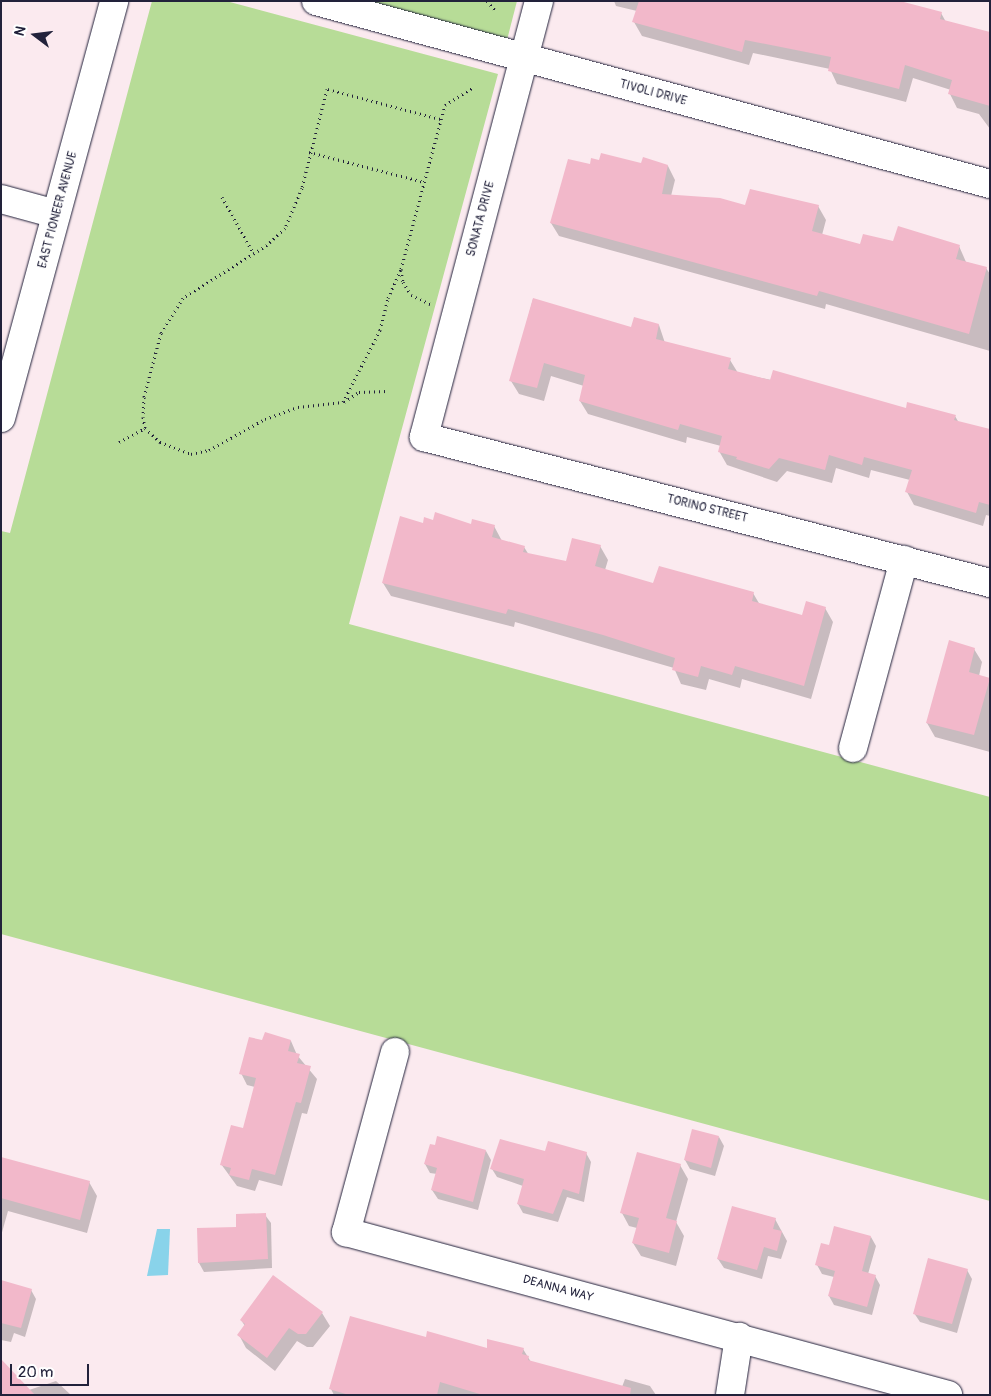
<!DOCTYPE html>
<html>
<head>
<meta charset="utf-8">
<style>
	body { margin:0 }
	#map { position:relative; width:991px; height:1396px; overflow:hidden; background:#fbeaef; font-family:Pangolin,sans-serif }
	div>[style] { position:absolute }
	.green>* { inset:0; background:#b7dc97 }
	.water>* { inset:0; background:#89d3ea }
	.shadow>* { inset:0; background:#0003 }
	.building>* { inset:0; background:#f2b8ca }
	.path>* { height:3px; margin-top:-1.5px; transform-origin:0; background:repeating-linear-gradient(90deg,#22223b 0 1px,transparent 0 5px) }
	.roads { filter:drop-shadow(0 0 1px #22223b) drop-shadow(0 0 1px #22223b) }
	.minor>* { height:28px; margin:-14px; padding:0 14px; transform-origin:14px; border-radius:14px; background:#fff }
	span { translate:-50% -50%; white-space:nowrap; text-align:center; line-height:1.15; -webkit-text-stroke:4px #fff; paint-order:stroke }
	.street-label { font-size:12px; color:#22223b }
	.frame { position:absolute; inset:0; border:2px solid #22223b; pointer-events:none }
	.north { position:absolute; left:10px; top:10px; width:50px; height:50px; -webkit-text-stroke:4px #fff; paint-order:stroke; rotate:285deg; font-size:14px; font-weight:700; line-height:20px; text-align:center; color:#22223b }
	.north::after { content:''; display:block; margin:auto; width:18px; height:22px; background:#22223b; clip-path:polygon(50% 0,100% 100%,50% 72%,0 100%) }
	.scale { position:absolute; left:10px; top:1364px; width:79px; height:22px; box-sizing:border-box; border:2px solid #22223b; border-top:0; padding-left:6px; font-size:15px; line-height:18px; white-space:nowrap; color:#22223b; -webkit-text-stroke:4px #fff; paint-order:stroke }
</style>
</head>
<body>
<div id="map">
	<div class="green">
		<i style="clip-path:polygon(152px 1px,226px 1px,498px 74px,349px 624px,990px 797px,990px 1201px,1px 934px,1px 531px,10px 533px)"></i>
		<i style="clip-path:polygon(368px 1px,517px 1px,507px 40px)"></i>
	</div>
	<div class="water">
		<i style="clip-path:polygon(157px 1229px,170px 1229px,168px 1275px,147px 1276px)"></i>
	</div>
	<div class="shadow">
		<i style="clip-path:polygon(614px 1px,884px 1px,941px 13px,946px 22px,990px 33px,990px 129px,979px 114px,957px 108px,950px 94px,951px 90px,913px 78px,906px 102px,837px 84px,830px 69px,753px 53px,749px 65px,642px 36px,634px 22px,637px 11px,616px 6px)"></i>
		<i style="clip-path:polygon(591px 166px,668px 166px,675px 180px,671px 196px,746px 207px,818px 206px,826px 220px,822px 235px,861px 245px,894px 243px,959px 246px,966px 262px,986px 268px,990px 274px,990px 351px,826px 304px,825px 309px,559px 236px,551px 223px)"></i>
		<i style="clip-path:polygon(533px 299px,632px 329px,659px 325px,665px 343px,730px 360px,738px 373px,907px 409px,955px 416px,959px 423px,990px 431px,990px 516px,986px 515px,983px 526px,914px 505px,907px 492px,910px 480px,871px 470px,869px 478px,836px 468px,832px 483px,787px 471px,777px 482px,727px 465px,719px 451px,721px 446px,687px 437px,686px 443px,588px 414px,580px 401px,584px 386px,551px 376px,544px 401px,519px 394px,511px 381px)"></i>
		<i style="clip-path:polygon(424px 525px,494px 526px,502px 541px,524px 547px,529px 555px,566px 562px,600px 546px,608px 560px,605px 570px,654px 584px,753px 593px,760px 605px,803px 616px,825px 608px,833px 622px,811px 699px,742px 679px,740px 688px,709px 679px,706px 690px,681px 684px,674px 668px,515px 622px,514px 627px,391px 596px,383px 583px)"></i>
		<i style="clip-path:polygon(974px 649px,982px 662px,979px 676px,990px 679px,990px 752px,935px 737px,927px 723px)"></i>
		<i style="clip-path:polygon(291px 1041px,297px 1055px,317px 1079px,307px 1114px,302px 1113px,282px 1186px,259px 1180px,255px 1191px,237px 1186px,221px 1164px,244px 1130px,255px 1087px,247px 1085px,241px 1073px,263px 1042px)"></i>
		<i style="clip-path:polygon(719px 1137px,724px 1146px,715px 1176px,690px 1169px,685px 1160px)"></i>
		<i style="clip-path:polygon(486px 1151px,491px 1160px,478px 1210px,438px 1199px,432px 1190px,437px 1174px,430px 1173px,425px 1164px)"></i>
		<i style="clip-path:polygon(586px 1153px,591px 1162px,584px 1202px,567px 1197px,558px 1222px,523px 1213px,518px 1204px,523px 1186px,497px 1177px,492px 1169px)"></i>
		<i style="clip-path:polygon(1px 1160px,89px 1182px,97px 1196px,87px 1233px,8px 1211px,1px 1236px)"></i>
		<i style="clip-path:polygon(680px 1165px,688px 1179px,676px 1222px,684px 1236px,676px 1266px,641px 1256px,633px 1243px,637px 1228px,629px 1226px,622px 1213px)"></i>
		<i style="clip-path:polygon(265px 1215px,271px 1223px,272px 1268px,204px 1272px,199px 1263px,237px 1228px)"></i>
		<i style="clip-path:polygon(775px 1219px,787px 1241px,781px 1259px,768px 1256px,762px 1279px,724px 1268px,718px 1259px)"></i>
		<i style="clip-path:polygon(871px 1237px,876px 1246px,868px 1274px,875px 1276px,880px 1285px,872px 1315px,834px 1305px,829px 1296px,834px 1277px,822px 1274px,817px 1265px)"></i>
		<i style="clip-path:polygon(967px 1270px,972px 1279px,957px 1333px,920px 1322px,914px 1313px)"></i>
		<i style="clip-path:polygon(1px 1282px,31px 1290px,36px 1299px,25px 1337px,14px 1333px,11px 1342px,1px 1340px)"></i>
		<i style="clip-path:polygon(322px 1313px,330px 1326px,313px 1347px,307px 1347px,297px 1341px,275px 1371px,246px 1348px,239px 1335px,245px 1326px,241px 1320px)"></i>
		<i style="clip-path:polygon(427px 1338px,488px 1350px,523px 1349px,531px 1362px,622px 1387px,625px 1379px,650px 1386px,656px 1395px,334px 1395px,331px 1389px)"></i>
		<i style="clip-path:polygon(56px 1381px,71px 1395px,1px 1395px,29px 1390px)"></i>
	</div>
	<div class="building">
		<i style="clip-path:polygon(639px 1px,900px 1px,942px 12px,940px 19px,990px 32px,990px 106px,948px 94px,952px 80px,905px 65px,899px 89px,828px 71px,831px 57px,745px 40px,742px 52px,632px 22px)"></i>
		<i style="clip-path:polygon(601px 153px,641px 163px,643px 157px,668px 165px,662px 194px,720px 198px,745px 205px,750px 189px,819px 205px,812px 231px,860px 244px,863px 234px,893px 241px,898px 226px,960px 245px,956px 259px,987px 267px,969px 334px,819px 291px,817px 296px,550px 223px,568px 159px,590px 164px,591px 158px,599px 160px)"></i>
		<i style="clip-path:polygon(533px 298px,631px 327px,634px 317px,659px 324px,656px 339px,731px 358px,728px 369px,770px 380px,773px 370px,906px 408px,907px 402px,956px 415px,954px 420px,990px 429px,990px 505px,979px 502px,976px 513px,905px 492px,912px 470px,864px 457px,862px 465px,829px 455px,825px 470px,779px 458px,769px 469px,736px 459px,737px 457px,718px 452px,722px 436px,680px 424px,678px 430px,579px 401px,585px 375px,544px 363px,537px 388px,509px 381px)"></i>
		<i style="clip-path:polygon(435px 512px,471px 524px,472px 519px,495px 525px,492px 537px,525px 546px,523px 552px,566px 561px,572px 538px,601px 545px,595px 566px,653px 583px,659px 566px,754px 592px,752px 601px,802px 615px,806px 601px,826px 607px,804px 686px,735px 666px,732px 675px,701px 666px,698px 677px,672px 670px,675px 658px,603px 635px,508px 609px,506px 614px,382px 583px,400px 516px,423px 523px,424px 517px,433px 520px)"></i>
		<i style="clip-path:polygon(949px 640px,975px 648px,969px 672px,990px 678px,974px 735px,926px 723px)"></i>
		<i style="clip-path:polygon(265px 1032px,291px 1040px,288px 1051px,300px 1054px,297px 1063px,311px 1066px,301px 1103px,296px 1102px,275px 1175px,252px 1169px,249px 1180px,229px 1175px,231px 1168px,220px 1165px,231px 1125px,243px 1128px,253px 1090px,256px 1078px,239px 1074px,249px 1037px,262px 1040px)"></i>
		<i style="clip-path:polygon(692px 1129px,719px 1136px,711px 1168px,684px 1160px)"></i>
		<i style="clip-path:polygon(437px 1136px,486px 1150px,473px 1202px,431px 1190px,437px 1168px,424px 1164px,430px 1144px,435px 1145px)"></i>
		<i style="clip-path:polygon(500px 1139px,545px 1151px,548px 1141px,587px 1152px,579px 1194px,563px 1189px,553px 1214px,517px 1204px,524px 1179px,490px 1169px)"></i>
		<i style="clip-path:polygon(637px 1152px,681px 1164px,666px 1218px,677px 1221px,669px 1253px,632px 1243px,639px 1218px,620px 1213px)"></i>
		<i style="clip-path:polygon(1px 1157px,90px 1181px,80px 1220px,1px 1198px)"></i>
		<i style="clip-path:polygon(732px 1206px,776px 1218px,773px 1229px,782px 1231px,777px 1251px,764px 1247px,757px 1270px,717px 1259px)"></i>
		<i style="clip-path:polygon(266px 1213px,268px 1259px,198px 1263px,197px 1228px,236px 1227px,236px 1214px)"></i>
		<i style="clip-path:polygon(834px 1226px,871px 1236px,862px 1271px,876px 1275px,867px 1307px,828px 1296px,835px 1271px,815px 1265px,821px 1243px,829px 1245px)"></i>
		<i style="clip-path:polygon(928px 1258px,968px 1269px,952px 1324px,913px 1314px)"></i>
		<i style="clip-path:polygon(273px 1275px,323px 1312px,306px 1334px,298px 1334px,289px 1328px,267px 1358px,237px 1335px,245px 1324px,240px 1320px)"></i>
		<i style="clip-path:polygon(1px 1280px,32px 1289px,21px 1328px,1px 1323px)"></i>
		<i style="clip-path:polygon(350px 1316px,426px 1337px,427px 1331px,487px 1348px,487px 1339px,524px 1348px,522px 1354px,529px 1356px,528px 1360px,631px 1388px,630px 1395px,483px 1395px,440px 1382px,437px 1395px,349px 1395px,329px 1389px)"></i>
		<i style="clip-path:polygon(1px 1359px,35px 1395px,1px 1395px)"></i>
	</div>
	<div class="path">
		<i style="left:487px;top:1px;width:13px;rotate:48deg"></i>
		<i style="left:440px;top:119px;width:117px;rotate:-165.1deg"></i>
		<i style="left:327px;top:89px;width:102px;rotate:104.2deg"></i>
		<i style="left:302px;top:188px;width:43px;rotate:113deg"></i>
		<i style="left:285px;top:228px;width:25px;rotate:137deg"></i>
		<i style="left:267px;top:245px;width:99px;rotate:147.8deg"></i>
		<i style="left:183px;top:298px;width:41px;rotate:122.2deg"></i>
		<i style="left:161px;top:333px;width:66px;rotate:104.9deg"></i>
		<i style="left:144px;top:397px;width:20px;rotate:93deg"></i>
		<i style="left:143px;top:417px;width:11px;rotate:80deg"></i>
		<i style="left:145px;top:428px;width:21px;rotate:43deg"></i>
		<i style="left:160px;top:442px;width:33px;rotate:21deg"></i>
		<i style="left:191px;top:454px;width:18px;rotate:-13deg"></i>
		<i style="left:209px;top:450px;width:64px;rotate:-29deg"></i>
		<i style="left:265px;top:419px;width:35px;rotate:-20deg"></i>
		<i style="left:298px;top:407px;width:45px;rotate:-6.3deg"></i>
		<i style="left:343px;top:402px;width:81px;rotate:-62.8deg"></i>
		<i style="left:380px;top:330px;width:33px;rotate:-76deg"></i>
		<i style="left:388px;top:298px;width:32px;rotate:-66deg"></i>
		<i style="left:401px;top:269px;width:170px;rotate:-75deg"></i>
		<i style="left:445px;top:105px;width:34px;rotate:-32deg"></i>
		<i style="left:309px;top:152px;width:119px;rotate:14.6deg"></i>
		<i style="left:222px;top:197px;width:65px;rotate:60.7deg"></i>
		<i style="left:401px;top:270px;width:12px;rotate:81deg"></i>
		<i style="left:403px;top:282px;width:15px;rotate:58deg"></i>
		<i style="left:411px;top:295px;width:23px;rotate:25deg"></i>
		<i style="left:344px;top:402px;width:18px;rotate:-34deg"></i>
		<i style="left:359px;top:392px;width:28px;rotate:-2deg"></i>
		<i style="left:119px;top:442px;width:30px;rotate:-28deg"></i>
	</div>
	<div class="roads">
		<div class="minor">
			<i style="left:316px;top:1px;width:698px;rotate:15.19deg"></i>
			<i style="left:539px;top:1px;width:451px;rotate:104.8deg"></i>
			<i style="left:424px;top:437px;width:585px;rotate:14.46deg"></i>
			<i style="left:1px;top:199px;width:57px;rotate:15.3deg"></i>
			<i style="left:1px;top:418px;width:432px;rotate:-74.8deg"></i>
			<i style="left:853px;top:748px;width:195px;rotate:-74.8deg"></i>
			<i style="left:395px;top:1052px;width:187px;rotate:105.2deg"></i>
			<i style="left:346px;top:1232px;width:624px;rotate:15.15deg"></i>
			<i style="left:730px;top:1395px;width:59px;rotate:-81.2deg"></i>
		</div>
	</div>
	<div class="street-label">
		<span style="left:653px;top:93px;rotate:15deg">TIVOLI DRIVE</span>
		<span style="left:58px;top:210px;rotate:-75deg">EAST PIONEER AVENUE</span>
		<span style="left:481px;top:219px;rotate:-75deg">SONATA DRIVE</span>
		<span style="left:707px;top:509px;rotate:14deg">TORINO STREET</span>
		<span style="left:558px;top:1289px;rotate:15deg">DEANNA WAY</span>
	</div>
	<div class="frame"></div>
	<div class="north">N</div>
	<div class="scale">20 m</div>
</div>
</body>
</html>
